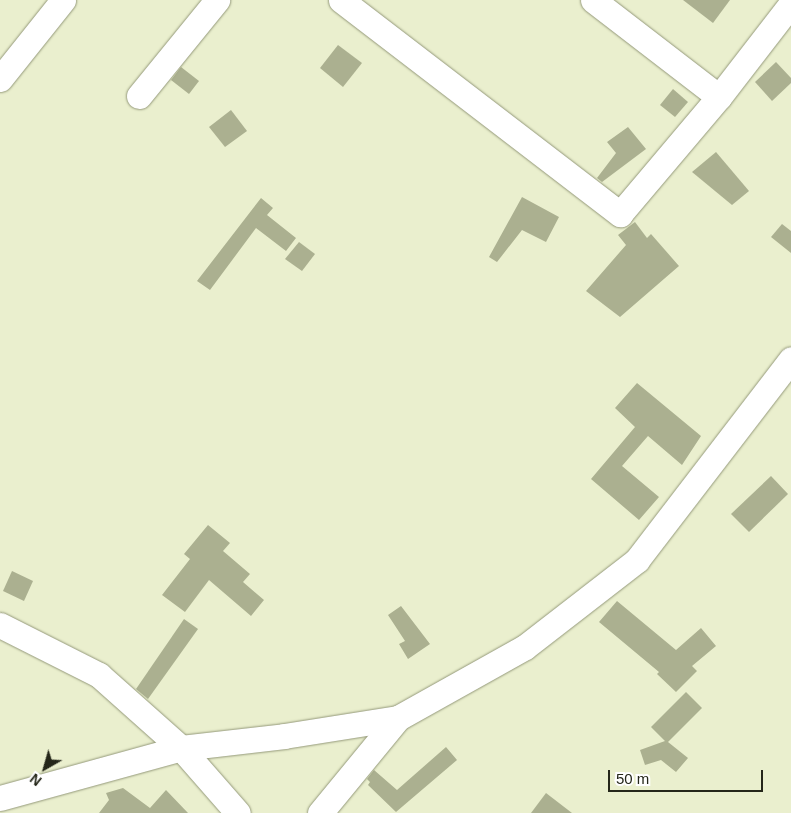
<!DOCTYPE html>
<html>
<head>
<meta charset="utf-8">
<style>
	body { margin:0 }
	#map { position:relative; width:791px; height:813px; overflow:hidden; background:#eaefce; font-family:Helvetica,sans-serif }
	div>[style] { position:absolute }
	.building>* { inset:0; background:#abb090 }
	.roads { filter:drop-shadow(0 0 1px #94997a) drop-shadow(0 0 1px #94997a) }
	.minor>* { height:25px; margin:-12.5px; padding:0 12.5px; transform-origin:12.5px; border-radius:12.5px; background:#fff }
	span { translate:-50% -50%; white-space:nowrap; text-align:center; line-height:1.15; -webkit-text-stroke:5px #fff; paint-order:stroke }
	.north { position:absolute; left:20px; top:743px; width:50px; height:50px; -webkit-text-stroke:4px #fff; paint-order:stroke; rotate:218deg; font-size:14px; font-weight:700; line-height:20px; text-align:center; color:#242619 }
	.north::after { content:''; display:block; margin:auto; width:18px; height:22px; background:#242619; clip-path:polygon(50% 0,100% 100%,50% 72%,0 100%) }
	.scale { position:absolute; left:608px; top:770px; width:155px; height:22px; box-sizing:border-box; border:2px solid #242619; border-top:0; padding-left:6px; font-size:15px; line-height:18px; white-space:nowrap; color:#242619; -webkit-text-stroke:4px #fff; paint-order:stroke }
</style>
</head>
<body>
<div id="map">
	<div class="building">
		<i style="clip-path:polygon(683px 0,730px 0,713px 23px)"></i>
		<i style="clip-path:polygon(338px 45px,362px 63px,343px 87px,320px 68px)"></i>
		<i style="clip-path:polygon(776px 62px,791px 78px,791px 83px,772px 101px,755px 82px)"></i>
		<i style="clip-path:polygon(181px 67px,199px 81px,189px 94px,171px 80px)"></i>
		<i style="clip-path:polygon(673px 89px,688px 102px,675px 117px,660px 105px)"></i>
		<i style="clip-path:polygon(231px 110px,247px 131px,225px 147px,209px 127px)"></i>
		<i style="clip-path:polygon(628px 127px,646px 149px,602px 182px,597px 178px,616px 153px,607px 142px)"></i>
		<i style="clip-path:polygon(716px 152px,749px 191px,732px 205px,692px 172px)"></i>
		<i style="clip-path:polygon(522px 197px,559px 217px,546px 242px,522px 230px,497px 262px,489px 257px)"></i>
		<i style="clip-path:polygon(261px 198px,273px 208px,267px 215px,296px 238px,286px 251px,256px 228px,210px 290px,197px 281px)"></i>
		<i style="clip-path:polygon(635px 222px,647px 238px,651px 234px,679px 266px,620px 317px,586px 291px,626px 245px,618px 235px)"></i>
		<i style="clip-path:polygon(782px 224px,791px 231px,791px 253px,771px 237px)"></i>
		<i style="clip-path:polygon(299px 242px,315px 254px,302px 271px,285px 259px)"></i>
		<i style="clip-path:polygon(637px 383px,701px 436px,682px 465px,648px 436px,622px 466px,659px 497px,639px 520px,591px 479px,635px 427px,615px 408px)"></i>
		<i style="clip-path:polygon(771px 476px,788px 494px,749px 532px,731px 514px)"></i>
		<i style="clip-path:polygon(208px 525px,230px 543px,223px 551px,250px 574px,243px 582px,264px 600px,251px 616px,209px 580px,185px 612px,162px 595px,190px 559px,184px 554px)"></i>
		<i style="clip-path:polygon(12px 571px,33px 581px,24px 601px,3px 591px)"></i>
		<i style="clip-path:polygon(617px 601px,676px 650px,701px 628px,716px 646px,692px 666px,697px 671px,676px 692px,657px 674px,659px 672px,599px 622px)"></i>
		<i style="clip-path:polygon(401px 606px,430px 644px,408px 659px,399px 644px,405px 641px,388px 615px)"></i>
		<i style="clip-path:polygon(184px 619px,198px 629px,148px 699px,136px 689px)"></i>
		<i style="clip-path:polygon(686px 692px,702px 708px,668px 742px,688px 758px,676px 772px,661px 760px,645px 765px,640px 750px,665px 741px,651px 727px)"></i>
		<i style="clip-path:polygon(446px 747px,457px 760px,396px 812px,368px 785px,370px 782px,367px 779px,374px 770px,397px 790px)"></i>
		<i style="clip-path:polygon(123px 788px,150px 808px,166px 790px,188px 813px,99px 813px,109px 800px,106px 793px)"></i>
		<i style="clip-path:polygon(546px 793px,572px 813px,531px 813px)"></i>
	</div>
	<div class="roads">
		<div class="minor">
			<i style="left:341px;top:0;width:352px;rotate:37.5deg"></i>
			<i style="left:620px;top:214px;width:153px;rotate:-49.8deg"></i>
			<i style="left:719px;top:97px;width:118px;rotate:-52.3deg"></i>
			<i style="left:593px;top:0;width:159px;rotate:37.6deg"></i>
			<i style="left:0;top:79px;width:101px;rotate:-51.4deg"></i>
			<i style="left:139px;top:96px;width:124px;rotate:-50.9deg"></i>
			<i style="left:0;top:625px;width:111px;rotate:26.8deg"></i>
			<i style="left:99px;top:675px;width:110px;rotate:41.7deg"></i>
			<i style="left:181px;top:748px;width:86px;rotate:48.8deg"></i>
			<i style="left:0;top:798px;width:188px;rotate:-15.4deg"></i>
			<i style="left:181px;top:748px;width:104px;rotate:-6.6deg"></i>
			<i style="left:284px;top:736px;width:115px;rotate:-9deg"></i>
			<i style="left:398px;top:718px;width:145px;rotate:-29.2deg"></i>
			<i style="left:525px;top:647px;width:142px;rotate:-37.8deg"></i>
			<i style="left:637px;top:560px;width:253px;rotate:-52.5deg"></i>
			<i style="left:320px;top:813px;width:123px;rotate:-50.6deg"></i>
		</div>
	</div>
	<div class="north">N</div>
	<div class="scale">50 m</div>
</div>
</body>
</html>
